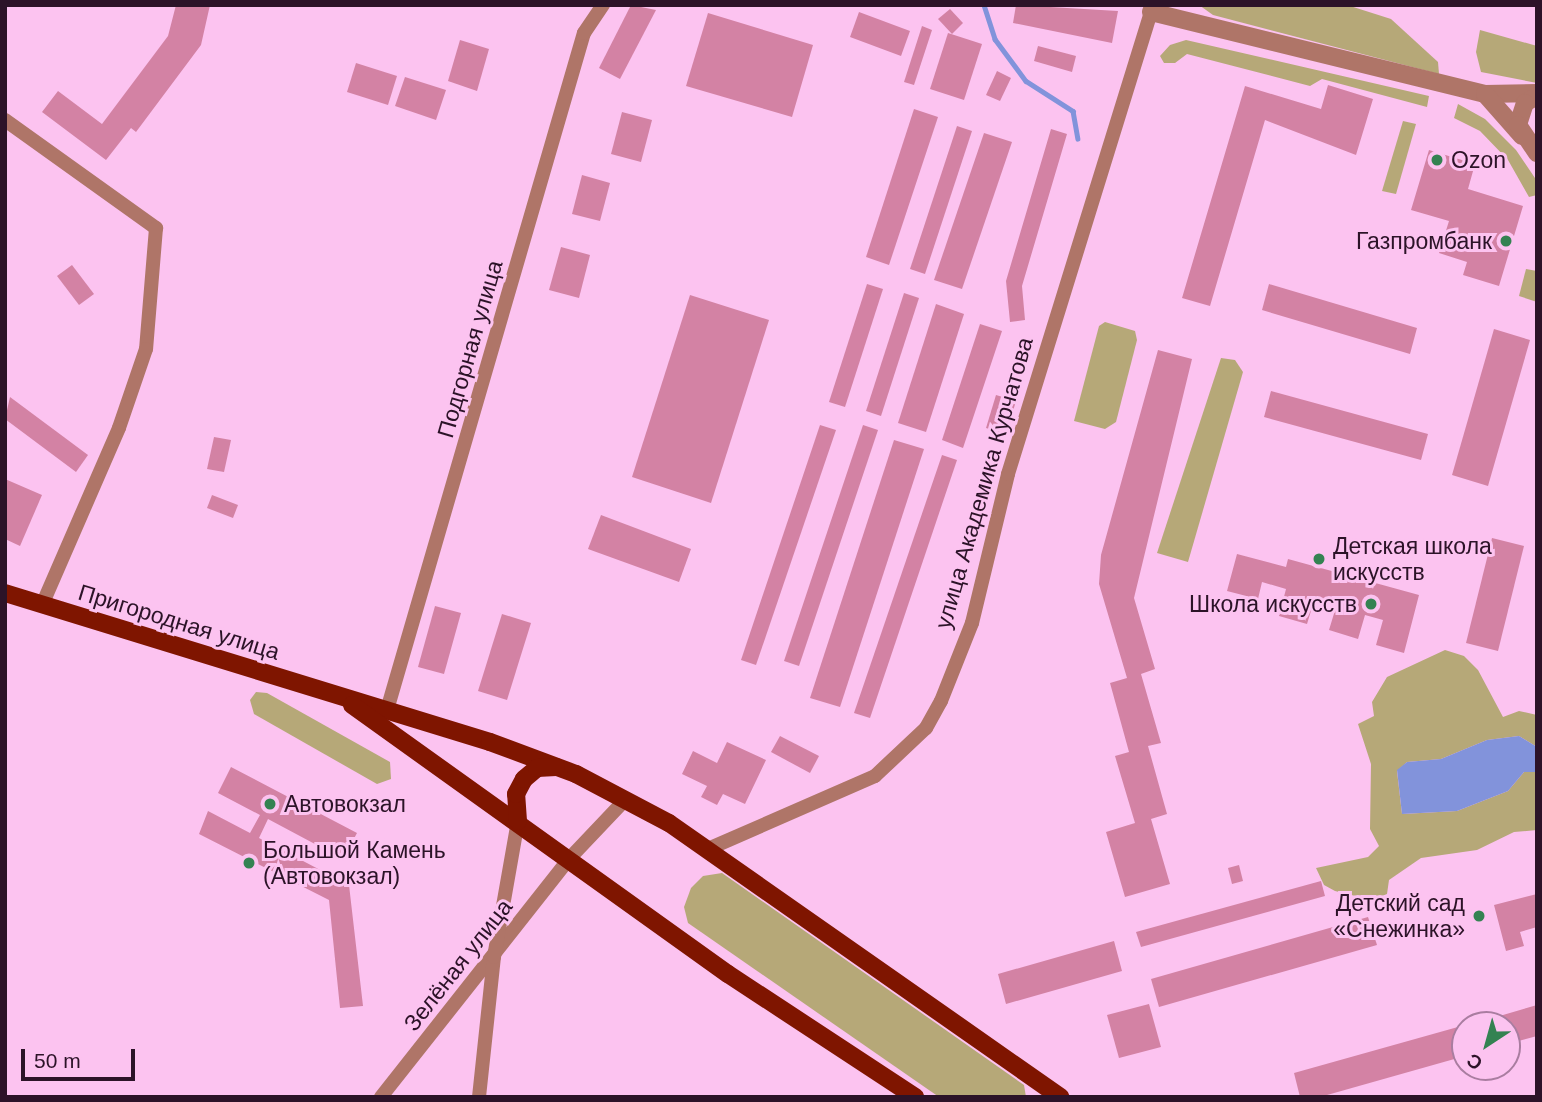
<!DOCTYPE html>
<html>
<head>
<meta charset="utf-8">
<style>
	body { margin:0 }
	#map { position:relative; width:1542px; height:1102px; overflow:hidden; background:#fcc3f0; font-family:Arial,sans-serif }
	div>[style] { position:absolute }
	.green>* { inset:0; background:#b6a878 }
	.water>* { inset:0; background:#8293db }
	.stream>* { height:4.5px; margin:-2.25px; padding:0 2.25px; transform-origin:2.25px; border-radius:2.25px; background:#8293db }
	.building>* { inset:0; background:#d382a4 }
	.minor>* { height:14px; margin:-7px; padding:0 7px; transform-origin:7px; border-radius:7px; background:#af7568 }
	.tertiary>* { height:18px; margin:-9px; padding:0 9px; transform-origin:9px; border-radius:9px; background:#af7568 }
	.primary>* { height:18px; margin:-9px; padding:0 9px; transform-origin:9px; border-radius:9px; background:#7f1500 }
	.dots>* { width:19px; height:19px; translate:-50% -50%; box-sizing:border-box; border:4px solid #fcc3f0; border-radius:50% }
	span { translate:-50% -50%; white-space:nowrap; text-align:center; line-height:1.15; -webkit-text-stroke:6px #fcc3f0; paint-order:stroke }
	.poi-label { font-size:23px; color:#2c1328 }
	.left { translate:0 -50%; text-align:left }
	.right { translate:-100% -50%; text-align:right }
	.street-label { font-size:23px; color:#2c1328 }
	.frame { position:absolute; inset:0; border:7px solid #2c1328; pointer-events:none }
	.north { position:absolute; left:1451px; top:1011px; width:70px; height:70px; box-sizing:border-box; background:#fcc3f0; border:2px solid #a97da0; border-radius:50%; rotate:216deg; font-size:19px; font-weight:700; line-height:28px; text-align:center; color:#2c1328 }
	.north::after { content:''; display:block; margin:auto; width:24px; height:32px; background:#348252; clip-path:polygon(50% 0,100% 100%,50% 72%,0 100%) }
	.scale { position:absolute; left:21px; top:1049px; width:114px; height:32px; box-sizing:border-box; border:4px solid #2c1328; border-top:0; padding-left:9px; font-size:21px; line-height:24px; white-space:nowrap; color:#2c1328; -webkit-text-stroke:5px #fcc3f0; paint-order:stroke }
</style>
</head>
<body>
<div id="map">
	<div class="green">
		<i style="clip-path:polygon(1199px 5px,1347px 5px,1391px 19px,1438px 62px,1439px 74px,1213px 15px)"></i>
		<i style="clip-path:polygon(1480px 30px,1537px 46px,1537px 83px,1481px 72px,1476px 52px)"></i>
		<i style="clip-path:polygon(1186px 40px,1429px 96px,1427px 107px,1322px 79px,1310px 86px,1187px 54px,1175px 63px,1164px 63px,1160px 56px,1170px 45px)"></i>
		<i style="clip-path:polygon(1458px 104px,1485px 119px,1516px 150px,1537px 181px,1537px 195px,1529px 197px,1508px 160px,1480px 131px,1454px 118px)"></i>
		<i style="clip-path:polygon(1403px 121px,1416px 124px,1396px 194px,1382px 191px)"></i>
		<i style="clip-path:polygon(1526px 269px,1537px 271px,1537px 302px,1519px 296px)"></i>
		<i style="clip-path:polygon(1105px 322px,1135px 331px,1137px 340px,1116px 422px,1105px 429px,1074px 421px,1099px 326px)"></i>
		<i style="clip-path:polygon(1221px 358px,1235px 360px,1243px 372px,1188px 562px,1157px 553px)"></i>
		<i style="clip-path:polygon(1445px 650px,1464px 656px,1478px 670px,1503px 717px,1519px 711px,1537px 715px,1537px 747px,1519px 736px,1487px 740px,1441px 759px,1407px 762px,1397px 771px,1402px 814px,1457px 811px,1508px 791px,1524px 772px,1537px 772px,1537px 830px,1514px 832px,1477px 850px,1421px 858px,1389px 880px,1387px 894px,1372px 900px,1335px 891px,1324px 885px,1316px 868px,1368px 857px,1379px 846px,1370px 829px,1371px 764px,1358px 724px,1374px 716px,1372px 702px,1387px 677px)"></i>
		<i style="clip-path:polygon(256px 692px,267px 693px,390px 762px,391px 779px,377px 784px,254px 714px,250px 700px)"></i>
		<i style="clip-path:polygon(722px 873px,1024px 1085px,1026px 1097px,939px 1097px,688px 923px,684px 907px,691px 888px,703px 876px)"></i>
	</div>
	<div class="water">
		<i style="clip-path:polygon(1519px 736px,1537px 747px,1537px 772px,1524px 772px,1508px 791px,1457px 811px,1402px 814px,1397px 770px,1407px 762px,1441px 759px,1487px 740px)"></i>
	</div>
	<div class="stream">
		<i style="left:984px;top:5px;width:36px;rotate:72deg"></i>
		<i style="left:995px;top:39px;width:52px;rotate:53.6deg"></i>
		<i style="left:1026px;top:81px;width:56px;rotate:32.6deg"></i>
		<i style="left:1073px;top:111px;width:28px;rotate:80deg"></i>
	</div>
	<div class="building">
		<i style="clip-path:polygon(176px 5px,210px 5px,201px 45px,136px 132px,131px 128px,106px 160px,42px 112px,58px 91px,102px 124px,168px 36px)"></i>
		<i style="clip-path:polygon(631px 5px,656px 10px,620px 79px,599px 68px)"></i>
		<i style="clip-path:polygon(1016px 5px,1118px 11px,1112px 43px,1013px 23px)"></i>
		<i style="clip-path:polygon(950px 9px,963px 23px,952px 34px,938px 19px)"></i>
		<i style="clip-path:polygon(859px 12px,910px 31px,901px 56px,850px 37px)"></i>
		<i style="clip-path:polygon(708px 13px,813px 45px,792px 117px,686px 86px)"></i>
		<i style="clip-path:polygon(922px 26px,932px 30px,914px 85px,904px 82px)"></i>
		<i style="clip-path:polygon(948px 33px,982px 44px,964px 100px,930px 89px)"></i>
		<i style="clip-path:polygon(460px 40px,489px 49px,477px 91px,448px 81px)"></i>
		<i style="clip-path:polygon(1038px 46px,1076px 56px,1072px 72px,1034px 61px)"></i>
		<i style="clip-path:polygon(356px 63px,397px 76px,388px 105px,347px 92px)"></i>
		<i style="clip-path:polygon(997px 71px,1011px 78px,1000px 101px,986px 95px)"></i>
		<i style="clip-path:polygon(405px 77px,446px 90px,436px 120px,395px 106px)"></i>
		<i style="clip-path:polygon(1328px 85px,1373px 99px,1356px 155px,1265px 120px,1210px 306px,1182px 298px,1245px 86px,1321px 109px)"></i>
		<i style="clip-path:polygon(914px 109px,938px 117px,889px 265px,866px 257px)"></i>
		<i style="clip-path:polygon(622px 112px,652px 120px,641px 162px,611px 154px)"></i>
		<i style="clip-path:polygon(957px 126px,972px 131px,925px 274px,910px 269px)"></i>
		<i style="clip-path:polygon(1051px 129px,1067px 134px,1022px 286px,1025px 320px,1010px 322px,1006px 281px)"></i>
		<i style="clip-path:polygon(984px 133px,1012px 142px,962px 289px,934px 280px)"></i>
		<i style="clip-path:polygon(1429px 150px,1475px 164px,1468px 189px,1523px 206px,1499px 286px,1463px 275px,1467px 262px,1439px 253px,1449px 221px,1411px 210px)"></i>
		<i style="clip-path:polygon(582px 175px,610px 183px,600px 221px,572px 214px)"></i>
		<i style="clip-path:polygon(561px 247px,590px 255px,579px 298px,549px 290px)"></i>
		<i style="clip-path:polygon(72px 265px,94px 294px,79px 305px,57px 276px)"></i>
		<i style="clip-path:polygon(867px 284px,883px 289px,845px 407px,829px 402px)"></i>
		<i style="clip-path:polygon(1269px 284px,1417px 328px,1410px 354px,1262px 310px)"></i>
		<i style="clip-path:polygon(904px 293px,919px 298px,881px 416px,866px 411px)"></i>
		<i style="clip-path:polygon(690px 295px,769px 320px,711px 503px,632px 477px)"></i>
		<i style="clip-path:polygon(936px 304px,964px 314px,926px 432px,898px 423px)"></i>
		<i style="clip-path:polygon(980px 324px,1002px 331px,963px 448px,942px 440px)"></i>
		<i style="clip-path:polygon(1494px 329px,1530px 340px,1488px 486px,1452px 475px)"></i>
		<i style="clip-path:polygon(1158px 350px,1192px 359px,1134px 598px,1155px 669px,1141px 674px,1161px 743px,1148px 746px,1167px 814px,1151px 819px,1170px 884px,1125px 897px,1106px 832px,1135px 823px,1115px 756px,1129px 752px,1110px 683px,1127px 678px,1099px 584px,1101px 555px)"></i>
		<i style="clip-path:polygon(1271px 391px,1428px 434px,1421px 460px,1264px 417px)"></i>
		<i style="clip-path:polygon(996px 395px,1016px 401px,1006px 434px,986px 428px)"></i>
		<i style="clip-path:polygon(10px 397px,88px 455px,76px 472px,5px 419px)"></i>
		<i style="clip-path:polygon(820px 425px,836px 430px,756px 665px,741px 660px)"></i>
		<i style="clip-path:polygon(863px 425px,878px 430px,799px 666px,784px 661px)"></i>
		<i style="clip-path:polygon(214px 437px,231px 440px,224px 472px,207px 469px)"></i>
		<i style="clip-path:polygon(894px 440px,924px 449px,840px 707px,810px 698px)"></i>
		<i style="clip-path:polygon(942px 455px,957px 460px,870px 718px,854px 713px)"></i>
		<i style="clip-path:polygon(5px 479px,42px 495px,20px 546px,5px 539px)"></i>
		<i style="clip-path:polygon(212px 495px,238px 505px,233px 518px,207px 508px)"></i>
		<i style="clip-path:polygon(601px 515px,691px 549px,679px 582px,588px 549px)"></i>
		<i style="clip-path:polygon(1492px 538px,1524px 546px,1498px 651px,1466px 643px)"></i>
		<i style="clip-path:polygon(1237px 554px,1286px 567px,1288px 559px,1419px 595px,1404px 653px,1376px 645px,1383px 620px,1365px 615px,1358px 639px,1329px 630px,1336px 607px,1314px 601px,1307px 624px,1279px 616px,1286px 589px,1262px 582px,1258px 599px,1227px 591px)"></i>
		<i style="clip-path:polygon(435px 606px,461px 613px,444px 674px,418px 667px)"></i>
		<i style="clip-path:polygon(502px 614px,531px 623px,507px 700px,478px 691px)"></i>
		<i style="clip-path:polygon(780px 736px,819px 756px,810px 773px,771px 752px)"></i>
		<i style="clip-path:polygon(727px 742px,766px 760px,745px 804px,723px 794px,717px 805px,701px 797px,707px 786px,682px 774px,693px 751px,717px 763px)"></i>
		<i style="clip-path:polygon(231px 767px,357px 833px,343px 859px,268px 819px,259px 838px,349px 885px,363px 1006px,340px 1008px,329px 900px,199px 834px,208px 811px,250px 833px,260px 815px,218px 793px)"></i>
		<i style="clip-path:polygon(1239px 865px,1243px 881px,1232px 884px,1228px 868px)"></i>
		<i style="clip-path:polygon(1321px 881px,1325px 896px,1141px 947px,1136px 932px)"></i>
		<i style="clip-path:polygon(1537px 894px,1537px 927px,1520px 932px,1524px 946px,1506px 951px,1494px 905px)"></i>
		<i style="clip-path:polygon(1368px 917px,1377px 945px,1159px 1007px,1151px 979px)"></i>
		<i style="clip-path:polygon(1114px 941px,1122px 971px,1006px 1004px,998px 974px)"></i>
		<i style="clip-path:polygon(1149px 1004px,1161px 1047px,1119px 1058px,1107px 1015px)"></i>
		<i style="clip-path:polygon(1537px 1005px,1537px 1036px,1507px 1044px,1507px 1025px,1469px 1025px)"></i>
		<i style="clip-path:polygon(1465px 1025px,1465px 1056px,1320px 1097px,1300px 1097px,1294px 1073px)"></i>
	</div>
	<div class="minor">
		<i style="left:5px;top:120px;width:186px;rotate:35.6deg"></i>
		<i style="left:156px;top:228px;width:121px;rotate:94.7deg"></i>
		<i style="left:146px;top:349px;width:83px;rotate:108.9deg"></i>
		<i style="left:119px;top:428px;width:193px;rotate:113.5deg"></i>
		<i style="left:387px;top:710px;width:705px;rotate:-73.78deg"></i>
		<i style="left:584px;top:33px;width:34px;rotate:-56deg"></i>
		<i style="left:708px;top:849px;width:182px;rotate:-23.6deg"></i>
		<i style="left:875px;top:776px;width:70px;rotate:-43.3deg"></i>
		<i style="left:926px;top:728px;width:31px;rotate:-61deg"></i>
		<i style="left:941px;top:701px;width:84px;rotate:-68.3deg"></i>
		<i style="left:972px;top:623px;width:153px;rotate:-76.4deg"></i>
		<i style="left:1008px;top:474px;width:491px;rotate:-72.8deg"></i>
		<i style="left:381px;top:1097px;width:302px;rotate:-51.7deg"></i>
		<i style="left:568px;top:860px;width:83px;rotate:-46.5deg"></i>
		<i style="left:479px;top:1097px;width:141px;rotate:-83.9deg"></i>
		<i style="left:494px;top:957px;width:138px;rotate:-80deg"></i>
	</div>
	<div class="tertiary">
		<i style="left:1151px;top:12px;width:344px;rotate:13.8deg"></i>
		<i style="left:1485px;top:94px;width:52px;rotate:-1.1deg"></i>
		<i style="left:1485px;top:94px;width:56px;rotate:48.6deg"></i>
		<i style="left:1537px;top:96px;width:14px;rotate:150deg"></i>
		<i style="left:1525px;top:103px;width:23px;rotate:108deg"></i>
		<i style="left:1518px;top:125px;width:34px;rotate:56deg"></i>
	</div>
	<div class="primary">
		<i style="left:5px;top:593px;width:507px;rotate:17.08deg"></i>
		<i style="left:490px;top:742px;width:92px;rotate:20.4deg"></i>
		<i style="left:576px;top:774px;width:105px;rotate:27.8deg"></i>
		<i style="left:669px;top:823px;width:478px;rotate:35deg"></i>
		<i style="left:352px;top:705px;width:462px;rotate:35.6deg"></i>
		<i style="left:728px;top:974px;width:224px;rotate:33.3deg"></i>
		<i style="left:518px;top:821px;width:27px;rotate:-94deg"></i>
		<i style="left:516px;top:794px;width:17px;rotate:-62deg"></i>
		<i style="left:524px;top:779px;width:17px;rotate:-40deg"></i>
		<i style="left:537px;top:768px;width:19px;rotate:-3deg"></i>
	</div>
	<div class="dots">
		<i style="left:1437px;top:160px;background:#348252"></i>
		<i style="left:1506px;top:241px;background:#348252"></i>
		<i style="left:1319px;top:559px;background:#348252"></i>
		<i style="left:1371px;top:604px;background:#348252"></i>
		<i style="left:270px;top:804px;background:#348252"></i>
		<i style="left:249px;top:863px;background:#348252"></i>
		<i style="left:1479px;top:916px;background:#348252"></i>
	</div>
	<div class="poi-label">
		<span class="left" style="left:1451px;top:160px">Ozon</span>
		<span class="right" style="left:1492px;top:241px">Газпромбанк</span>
		<span class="left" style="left:1333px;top:559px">Детская школа<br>искусств</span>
		<span class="right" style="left:1357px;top:604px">Школа искусств</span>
		<span class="left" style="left:284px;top:804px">Автовокзал</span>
		<span class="left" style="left:263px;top:863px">Большой Камень<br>(Автовокзал)</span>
		<span class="right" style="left:1465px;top:916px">Детский сад<br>«Снежинка»</span>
	</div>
	<div class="street-label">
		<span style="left:470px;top:349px;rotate:-74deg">Подгорная улица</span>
		<span style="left:984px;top:483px;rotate:-74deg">улица Академика Курчатова</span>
		<span style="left:179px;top:622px;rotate:17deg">Пригородная улица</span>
		<span style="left:458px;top:965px;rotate:-52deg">Зелёная улица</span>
	</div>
	<div class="frame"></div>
	<div class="north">С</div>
	<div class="scale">50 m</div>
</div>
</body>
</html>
